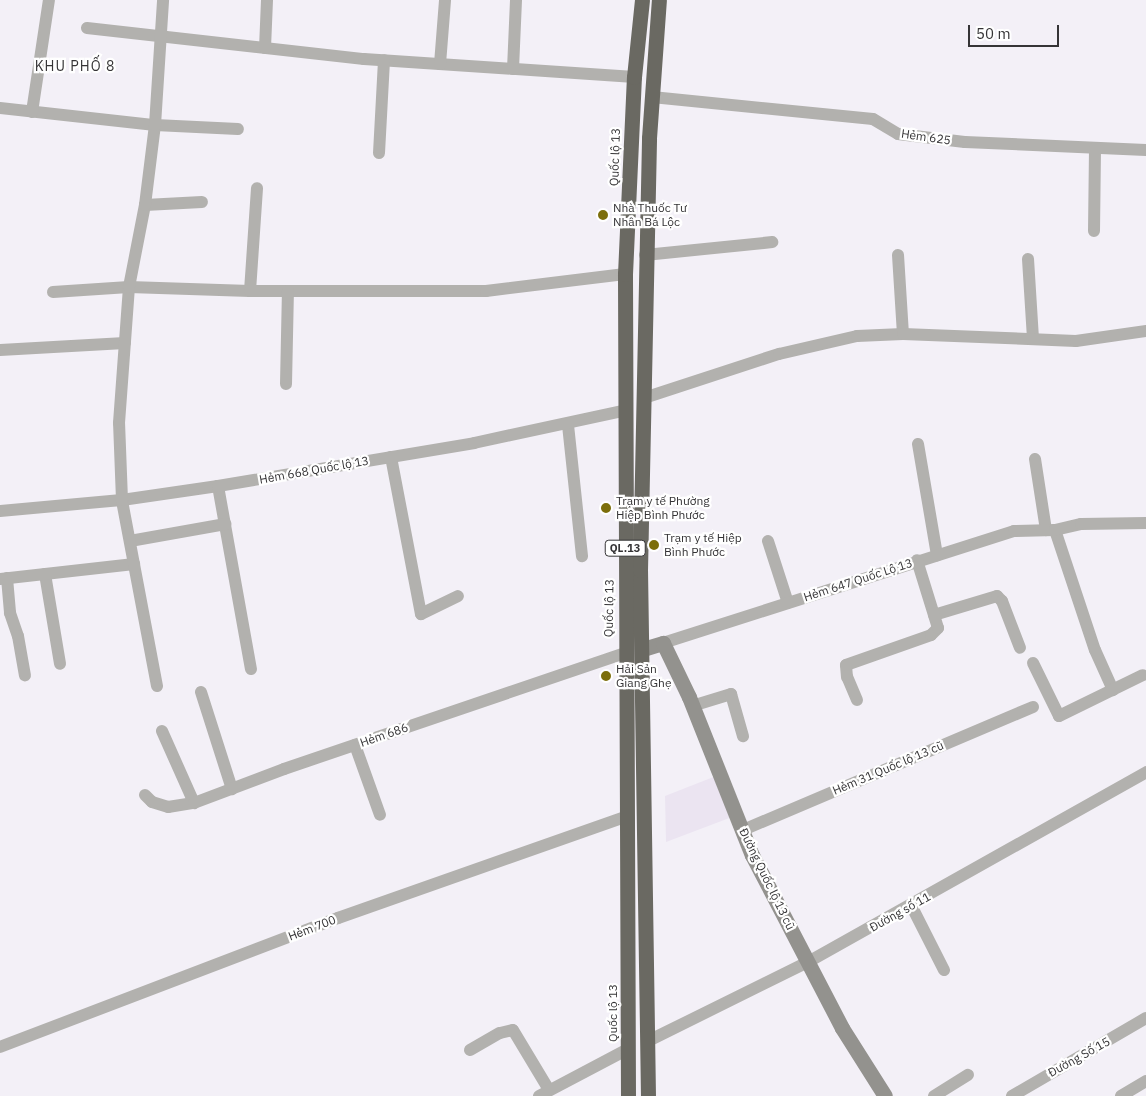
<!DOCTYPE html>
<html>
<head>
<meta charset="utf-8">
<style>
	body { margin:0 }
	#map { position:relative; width:1146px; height:1096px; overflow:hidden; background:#f3f0f7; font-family:"IBM Plex Sans",sans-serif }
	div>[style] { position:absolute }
	.built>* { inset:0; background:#ebe4f1 }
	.street>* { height:12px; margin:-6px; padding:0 6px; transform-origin:6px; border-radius:6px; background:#b2b1ae }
	.secondary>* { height:15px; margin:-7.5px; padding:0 7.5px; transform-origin:7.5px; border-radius:7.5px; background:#93928e }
	.highway>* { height:15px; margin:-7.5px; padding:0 7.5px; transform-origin:7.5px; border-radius:7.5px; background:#6a6962 }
	.dots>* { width:14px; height:14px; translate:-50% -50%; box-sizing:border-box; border:2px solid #fff; border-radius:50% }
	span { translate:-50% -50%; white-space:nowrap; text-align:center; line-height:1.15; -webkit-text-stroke:4.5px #fff; paint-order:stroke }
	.shield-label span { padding:1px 4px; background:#fff; border:1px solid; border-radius:4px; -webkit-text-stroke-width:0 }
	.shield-label { font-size:11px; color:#353436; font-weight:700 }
	.street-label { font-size:12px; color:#353436 }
	.poi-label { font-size:12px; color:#353436 }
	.left { translate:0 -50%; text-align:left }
	.neighbourhood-label { font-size:14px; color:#353436; letter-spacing:1px }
	.scale { position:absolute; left:968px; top:25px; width:91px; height:22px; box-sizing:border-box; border:2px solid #353436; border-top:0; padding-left:6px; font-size:15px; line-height:18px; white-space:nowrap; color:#353436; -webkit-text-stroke:4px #fff; paint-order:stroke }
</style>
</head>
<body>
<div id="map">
	<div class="built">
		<i style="clip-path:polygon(716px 776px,732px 817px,666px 842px,665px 796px)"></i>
	</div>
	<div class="street">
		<i style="left:87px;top:28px;width:279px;rotate:6.4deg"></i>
		<i style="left:364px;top:59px;width:271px;rotate:3.8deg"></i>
		<i style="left:265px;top:48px;width:48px;rotate:-87.6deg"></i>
		<i style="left:440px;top:64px;width:64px;rotate:-85.5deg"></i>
		<i style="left:513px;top:69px;width:69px;rotate:-87.5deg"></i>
		<i style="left:652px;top:97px;width:222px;rotate:5.7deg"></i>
		<i style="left:873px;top:119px;width:29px;rotate:31deg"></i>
		<i style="left:898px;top:134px;width:67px;rotate:6.8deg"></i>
		<i style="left:965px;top:142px;width:181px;rotate:2.5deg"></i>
		<i style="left:0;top:108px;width:156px;rotate:6.3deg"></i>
		<i style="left:155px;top:125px;width:83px;rotate:2.8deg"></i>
		<i style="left:32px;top:112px;width:113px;rotate:-81.4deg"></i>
		<i style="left:379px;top:153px;width:93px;rotate:-86.9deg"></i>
		<i style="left:145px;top:205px;width:57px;rotate:-3deg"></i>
		<i style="left:1094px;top:231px;width:83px;rotate:-89.3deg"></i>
		<i style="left:645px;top:255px;width:128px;rotate:-5.8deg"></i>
		<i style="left:898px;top:255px;width:79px;rotate:86.4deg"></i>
		<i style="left:1028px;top:259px;width:80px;rotate:86.4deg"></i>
		<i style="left:250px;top:291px;width:103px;rotate:-86.1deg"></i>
		<i style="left:53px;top:292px;width:76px;rotate:-3.8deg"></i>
		<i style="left:129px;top:287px;width:121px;rotate:1.9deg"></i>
		<i style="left:250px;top:291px;width:236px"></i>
		<i style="left:486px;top:291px;width:140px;rotate:-7deg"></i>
		<i style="left:0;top:350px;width:125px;rotate:-3.2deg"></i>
		<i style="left:286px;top:384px;width:93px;rotate:-88.8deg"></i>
		<i style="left:644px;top:398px;width:142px;rotate:-18.1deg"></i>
		<i style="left:779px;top:354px;width:80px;rotate:-13deg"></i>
		<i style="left:857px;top:336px;width:46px;rotate:-2.5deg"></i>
		<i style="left:903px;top:334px;width:173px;rotate:2.3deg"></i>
		<i style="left:1076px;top:341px;width:71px;rotate:-8.1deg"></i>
		<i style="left:568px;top:425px;width:132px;rotate:83.9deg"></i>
		<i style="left:918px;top:444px;width:113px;rotate:80.3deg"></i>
		<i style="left:391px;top:457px;width:160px;rotate:79.2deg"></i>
		<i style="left:421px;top:614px;width:41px;rotate:-25.9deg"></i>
		<i style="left:1035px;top:459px;width:72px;rotate:81.2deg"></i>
		<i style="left:218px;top:486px;width:186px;rotate:79.8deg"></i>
		<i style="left:0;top:511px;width:122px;rotate:-5.2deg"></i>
		<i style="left:122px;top:500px;width:97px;rotate:-8.3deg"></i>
		<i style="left:218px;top:486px;width:260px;rotate:-9.5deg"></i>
		<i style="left:474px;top:443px;width:156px;rotate:-12.2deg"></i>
		<i style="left:1055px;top:530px;width:126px;rotate:71.6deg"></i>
		<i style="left:1095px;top:650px;width:44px;rotate:65.8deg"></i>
		<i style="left:130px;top:541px;width:97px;rotate:-10.1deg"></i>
		<i style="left:768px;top:541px;width:65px;rotate:72.1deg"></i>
		<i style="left:45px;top:574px;width:91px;rotate:80.5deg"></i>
		<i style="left:7px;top:578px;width:35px;rotate:85deg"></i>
		<i style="left:10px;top:613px;width:24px;rotate:71deg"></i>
		<i style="left:18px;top:636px;width:40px;rotate:80deg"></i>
		<i style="left:0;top:579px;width:135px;rotate:-6.4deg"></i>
		<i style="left:934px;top:615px;width:66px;rotate:-16.8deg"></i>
		<i style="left:997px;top:596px;width:7px;rotate:45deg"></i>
		<i style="left:1002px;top:601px;width:50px;rotate:69deg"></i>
		<i style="left:663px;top:643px;width:368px;rotate:-17.7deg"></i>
		<i style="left:1014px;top:531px;width:41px;rotate:-1.4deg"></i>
		<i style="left:1055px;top:530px;width:27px;rotate:-13deg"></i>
		<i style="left:1081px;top:524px;width:65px;rotate:-0.9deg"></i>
		<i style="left:1033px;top:663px;width:59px;rotate:63.9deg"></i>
		<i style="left:1059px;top:716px;width:93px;rotate:-26deg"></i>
		<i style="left:157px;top:686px;width:189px;rotate:-100.7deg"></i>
		<i style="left:122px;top:500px;width:77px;rotate:-92.2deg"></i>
		<i style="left:119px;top:423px;width:136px;rotate:-85.8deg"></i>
		<i style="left:129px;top:287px;width:84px;rotate:-79deg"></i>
		<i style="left:145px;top:205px;width:81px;rotate:-82.9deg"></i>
		<i style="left:155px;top:125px;width:125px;rotate:-86.3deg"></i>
		<i style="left:201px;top:692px;width:102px;rotate:72.3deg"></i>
		<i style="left:857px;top:700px;width:25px;rotate:-113deg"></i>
		<i style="left:847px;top:677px;width:12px;rotate:-95deg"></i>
		<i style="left:846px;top:665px;width:90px;rotate:-19.4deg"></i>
		<i style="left:931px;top:635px;width:10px;rotate:-45deg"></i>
		<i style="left:938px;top:628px;width:71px;rotate:-107.2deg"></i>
		<i style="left:692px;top:706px;width:41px;rotate:-17.1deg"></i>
		<i style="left:731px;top:694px;width:44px;rotate:74.1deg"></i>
		<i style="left:162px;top:731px;width:79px;rotate:66deg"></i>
		<i style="left:355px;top:745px;width:74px;rotate:70.3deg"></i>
		<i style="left:145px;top:795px;width:10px;rotate:45deg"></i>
		<i style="left:152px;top:802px;width:17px;rotate:17deg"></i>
		<i style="left:168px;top:807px;width:26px;rotate:-9deg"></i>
		<i style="left:194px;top:803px;width:96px;rotate:-20.7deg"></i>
		<i style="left:284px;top:769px;width:359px;rotate:-18.8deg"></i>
		<i style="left:743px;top:830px;width:315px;rotate:-23deg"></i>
		<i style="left:911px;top:905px;width:73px;rotate:63.1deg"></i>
		<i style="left:648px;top:1041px;width:178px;rotate:-26.3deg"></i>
		<i style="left:808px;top:962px;width:388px;rotate:-29.3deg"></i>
		<i style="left:0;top:1047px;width:362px;rotate:-20.9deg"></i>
		<i style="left:338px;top:918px;width:306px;rotate:-19.4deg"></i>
		<i style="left:470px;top:1050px;width:34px;rotate:-30deg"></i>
		<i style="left:500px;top:1033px;width:13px;rotate:-13deg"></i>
		<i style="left:513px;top:1030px;width:70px;rotate:59deg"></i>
		<i style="left:539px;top:1096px;width:101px;rotate:-27.8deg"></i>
		<i style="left:934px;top:1096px;width:40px;rotate:-32deg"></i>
		<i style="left:1012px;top:1096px;width:155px;rotate:-30.2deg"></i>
		<i style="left:1121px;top:1096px;width:29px;rotate:-31deg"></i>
	</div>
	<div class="secondary">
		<i style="left:643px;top:649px;width:21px;rotate:-17deg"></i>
		<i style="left:663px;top:643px;width:60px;rotate:64.3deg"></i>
		<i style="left:689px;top:697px;width:170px;rotate:68.3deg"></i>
		<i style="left:752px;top:855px;width:195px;rotate:62.5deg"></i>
		<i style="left:842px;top:1028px;width:80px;rotate:57.7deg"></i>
	</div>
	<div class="highway">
		<i style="left:628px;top:1096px;width:822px;rotate:-90.21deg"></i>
		<i style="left:625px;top:274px;width:197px;rotate:-87.4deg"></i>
		<i style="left:634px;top:77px;width:77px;rotate:-84.1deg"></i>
		<i style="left:648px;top:1096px;width:526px;rotate:-90.87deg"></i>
		<i style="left:640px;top:570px;width:432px;rotate:-88.8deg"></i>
		<i style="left:649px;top:138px;width:138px;rotate:-85.9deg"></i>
	</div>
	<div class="dots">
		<i style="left:603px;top:215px;background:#7c6e0b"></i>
		<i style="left:606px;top:508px;background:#7c6e0b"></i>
		<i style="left:654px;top:545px;background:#7c6e0b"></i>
		<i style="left:606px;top:676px;background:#7c6e0b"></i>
	</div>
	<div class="shield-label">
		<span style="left:625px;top:548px">QL.13</span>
	</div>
	<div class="street-label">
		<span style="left:926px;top:137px;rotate:8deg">Hẻm 625</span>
		<span style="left:615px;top:157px;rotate:-88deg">Quốc lộ 13</span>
		<span style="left:314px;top:470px;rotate:-10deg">Hẻm 668 Quốc lộ 13</span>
		<span style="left:858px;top:580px;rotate:-18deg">Hẻm 647 Quốc Lộ 13</span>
		<span style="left:609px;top:608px;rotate:-89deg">Quốc lộ 13</span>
		<span style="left:384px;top:735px;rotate:-19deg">Hẻm 686</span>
		<span style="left:888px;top:768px;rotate:-23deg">Hẻm 31 Quốc lộ 13 cũ</span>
		<span style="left:767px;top:879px;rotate:64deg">Đường Quốc lộ 13 cũ</span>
		<span style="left:900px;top:912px;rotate:-29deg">Đường số 11</span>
		<span style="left:312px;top:928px;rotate:-21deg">Hẻm 700</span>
		<span style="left:613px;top:1013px;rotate:-90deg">Quốc lộ 13</span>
		<span style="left:1079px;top:1057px;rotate:-29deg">Đường Số 15</span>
	</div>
	<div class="poi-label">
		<span class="left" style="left:613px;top:215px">Nhà Thuốc Tư<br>Nhân Bá Lộc</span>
		<span class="left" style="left:616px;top:508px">Trạm y tế Phường<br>Hiệp Bình Phước</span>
		<span class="left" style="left:664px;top:545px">Trạm y tế Hiệp<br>Bình Phước</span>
		<span class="left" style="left:616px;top:676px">Hải Sản<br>Giang Ghẹ</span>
	</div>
	<div class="neighbourhood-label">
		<span style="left:75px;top:66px">KHU PHỐ 8</span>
	</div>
	<div class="scale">50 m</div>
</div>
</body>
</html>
